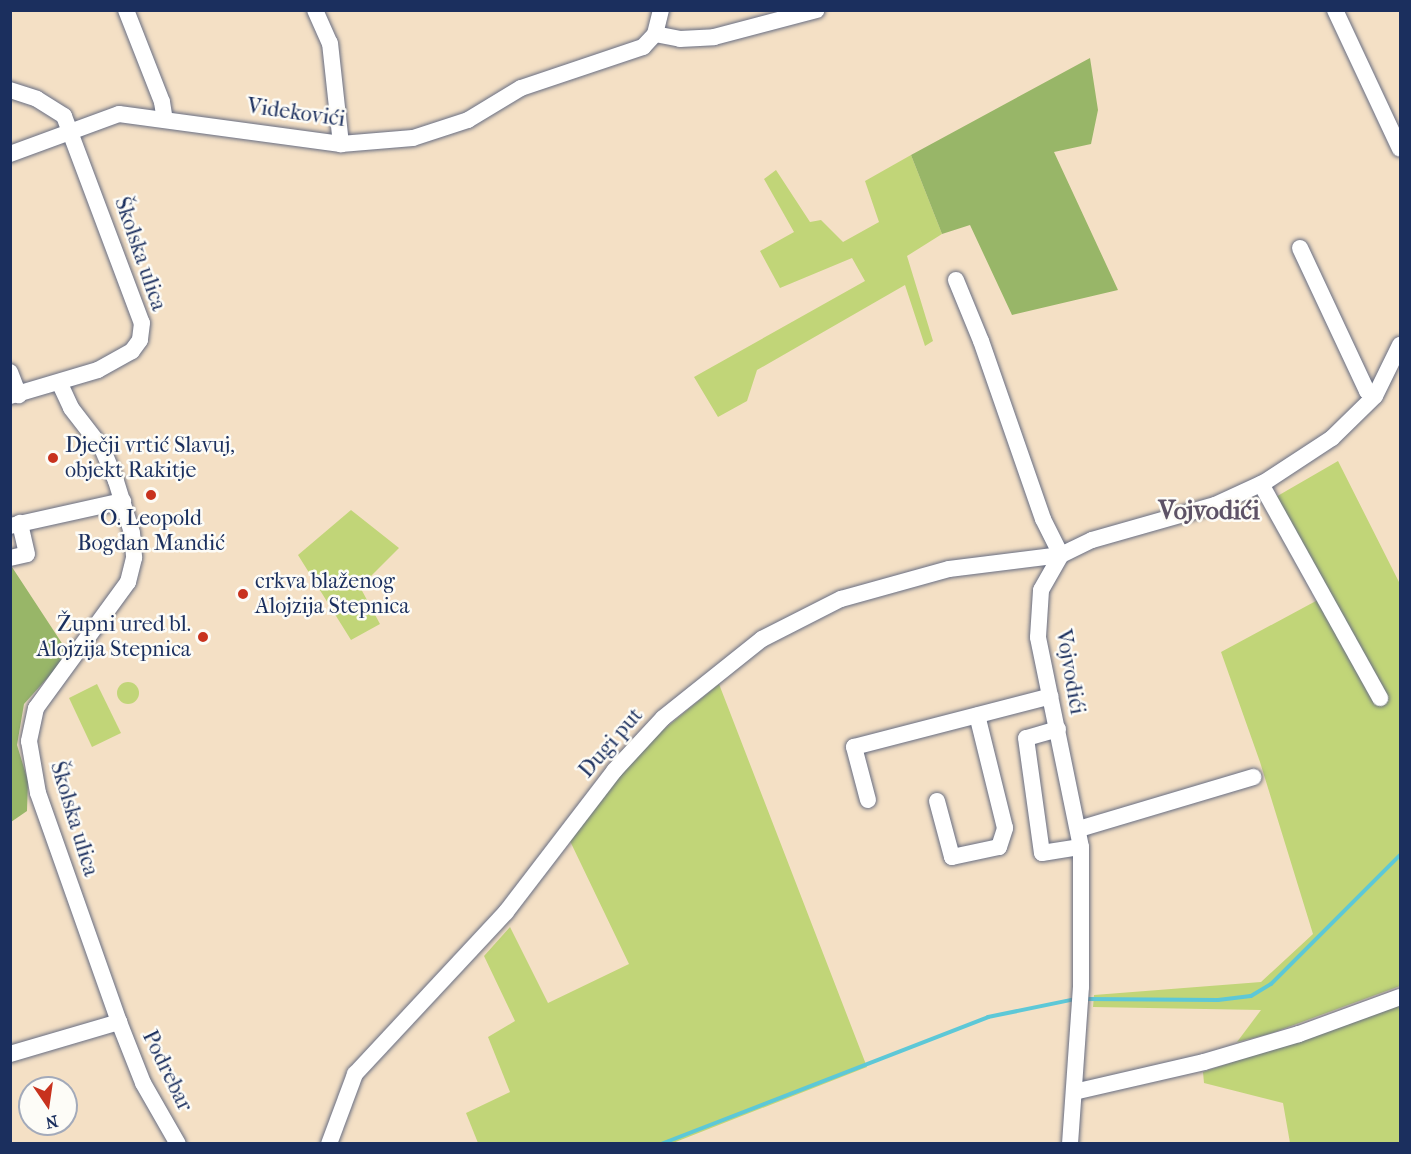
<!DOCTYPE html>
<html>
<head>
<meta charset="utf-8">
<style>
	body { margin:0 }
	#map { position:relative; width:1411px; height:1154px; overflow:hidden; background:#f4e0c5; font-family:"IM FELL French Canon",serif }
	div>[style] { position:absolute }
	.green>* { inset:0; background:#c1d578 }
	.round { border-radius:50% }
	.forest>* { inset:0; background:#98b668 }
	.stream>* { height:4px; margin:-2px; padding:0 2px; transform-origin:2px; border-radius:2px; background:#5dc8d7 }
	.roads { filter:drop-shadow(0 0 2px #676d82) drop-shadow(0 0 2px #676d82) }
	.minor>* { height:16px; margin:-8px; padding:0 8px; transform-origin:8px; border-radius:8px; background:#fff }
	.dots>* { width:16px; height:16px; translate:-50% -50%; box-sizing:border-box; border:3px solid #fdfcf7; border-radius:50% }
	span { translate:-50% -50%; white-space:nowrap; text-align:center; line-height:1.15; -webkit-text-stroke:5px #fdfcf7; paint-order:stroke }
	.street-label { font-size:22px; color:#1b2f5e }
	.poi-label { font-size:22px; color:#1b2f5e }
	.left { translate:0 -50%; text-align:left }
	.right { translate:-100% -50%; text-align:right }
	.quarter-label { font-size:26px; color:#5e5367; font-weight:700 }
	.frame { position:absolute; inset:0; border:12px solid #1b2f5e; pointer-events:none }
	.north { position:absolute; left:18px; top:1076px; width:60px; height:60px; box-sizing:border-box; background:#fdfcf7; border:2px solid #a3aaba; border-radius:50%; rotate:167deg; font-size:16px; font-weight:700; line-height:24px; text-align:center; color:#1b2f5e }
	.north::after { content:''; display:block; margin:auto; width:21px; height:27px; background:#c8321e; clip-path:polygon(50% 0,100% 100%,50% 72%,0 100%) }
</style>
</head>
<body>
<div id="map">
	<div class="green">
		<i style="clip-path:polygon(911px 155px,942px 234px,907px 256px,933px 341px,925px 346px,905px 285px,757px 370px,747px 401px,718px 417px,694px 377px,865px 281px,852px 258px,780px 288px,760px 251px,794px 232px,764px 179px,776px 170px,810px 222px,821px 220px,843px 242px,879px 222px,865px 181px)"></i>
		<i style="clip-path:polygon(1338px 461px,1400px 584px,1400px 986px,1269px 1034px,1237px 1042px,1261px 1010px,1093px 1007px,1094px 995px,1261px 982px,1313px 934px,1260px 762px,1221px 652px,1327px 595px,1274px 498px)"></i>
		<i style="clip-path:polygon(351px 510px,399px 548px,360px 587px,380px 624px,351px 640px,298px 555px)"></i>
		<i class="round" style="left:117px;top:682px;width:22px;height:22px"></i>
		<i style="clip-path:polygon(97px 684px,121px 733px,92px 747px,69px 698px)"></i>
		<i style="clip-path:polygon(719px 684px,867px 1067px,673px 1143px,478px 1143px,466px 1113px,510px 1092px,488px 1037px,515px 1021px,484px 956px,510px 927px,548px 1003px,629px 964px,570px 841px,640px 749px)"></i>
		<i style="clip-path:polygon(1400px 1005px,1400px 1143px,1290px 1143px,1283px 1103px,1204px 1083px,1203px 1072px)"></i>
	</div>
	<div class="forest">
		<i style="clip-path:polygon(1090px 58px,1098px 110px,1091px 144px,1054px 152px,1118px 290px,1012px 315px,970px 225px,942px 234px,911px 155px)"></i>
		<i style="clip-path:polygon(10px 564px,69px 654px,24px 704px,17px 745px,28px 781px,27px 811px,11px 822px)"></i>
	</div>
	<div class="stream">
		<i style="left:1086px;top:999px;width:132px;rotate:0.4deg"></i>
		<i style="left:1218px;top:1000px;width:33px;rotate:-7deg"></i>
		<i style="left:1251px;top:996px;width:23px;rotate:-31deg"></i>
		<i style="left:1271px;top:984px;width:182px;rotate:-45deg"></i>
		<i style="left:661px;top:1144px;width:351px;rotate:-21.2deg"></i>
		<i style="left:988px;top:1017px;width:90px;rotate:-11.6deg"></i>
	</div>
	<div class="roads">
		<div class="minor">
			<i style="left:126px;top:10px;width:99px;rotate:68.6deg"></i>
			<i style="left:162px;top:102px;width:18px;rotate:81deg"></i>
			<i style="left:315px;top:10px;width:36px;rotate:66deg"></i>
			<i style="left:330px;top:43px;width:102px;rotate:83.8deg"></i>
			<i style="left:1335px;top:10px;width:153px;rotate:64.9deg"></i>
			<i style="left:655px;top:34px;width:25px;rotate:11deg"></i>
			<i style="left:680px;top:39px;width:34px;rotate:-3deg"></i>
			<i style="left:714px;top:37px;width:106px;rotate:-14.7deg"></i>
			<i style="left:10px;top:90px;width:28px;rotate:18deg"></i>
			<i style="left:37px;top:99px;width:32px;rotate:32deg"></i>
			<i style="left:64px;top:116px;width:221px;rotate:69.4deg"></i>
			<i style="left:142px;top:323px;width:17px;rotate:97deg"></i>
			<i style="left:140px;top:340px;width:14px;rotate:126deg"></i>
			<i style="left:132px;top:351px;width:39px;rotate:151deg"></i>
			<i style="left:98px;top:370px;width:92px;rotate:163.5deg"></i>
			<i style="left:10px;top:154px;width:116px;rotate:-20.2deg"></i>
			<i style="left:119px;top:114px;width:224px;rotate:7.7deg"></i>
			<i style="left:341px;top:144px;width:72px;rotate:-4.8deg"></i>
			<i style="left:413px;top:138px;width:58px;rotate:-18.1deg"></i>
			<i style="left:468px;top:120px;width:62px;rotate:-31.1deg"></i>
			<i style="left:521px;top:88px;width:129px;rotate:-18.6deg"></i>
			<i style="left:643px;top:47px;width:18px;rotate:-47deg"></i>
			<i style="left:655px;top:34px;width:25px;rotate:-76deg"></i>
			<i style="left:1300px;top:248px;width:158px;rotate:64.9deg"></i>
			<i style="left:1367px;top:391px;width:9px;rotate:32deg"></i>
			<i style="left:10px;top:372px;width:25px;rotate:69deg"></i>
			<i style="left:60px;top:384px;width:26px;rotate:65deg"></i>
			<i style="left:71px;top:408px;width:51px;rotate:52.2deg"></i>
			<i style="left:102px;top:448px;width:36px;rotate:67deg"></i>
			<i style="left:116px;top:481px;width:54px;rotate:72.9deg"></i>
			<i style="left:132px;top:533px;width:25px;rotate:85deg"></i>
			<i style="left:134px;top:558px;width:25px;rotate:104deg"></i>
			<i style="left:128px;top:582px;width:156px;rotate:126.1deg"></i>
			<i style="left:36px;top:708px;width:34px;rotate:102deg"></i>
			<i style="left:29px;top:741px;width:53px;rotate:80.2deg"></i>
			<i style="left:38px;top:793px;width:243px;rotate:70.5deg"></i>
			<i style="left:119px;top:1022px;width:66px;rotate:68.5deg"></i>
			<i style="left:143px;top:1083px;width:70px;rotate:60.2deg"></i>
			<i style="left:1261px;top:484px;width:245px;rotate:60.9deg"></i>
			<i style="left:10px;top:526px;width:116px;rotate:-12.5deg"></i>
			<i style="left:10px;top:558px;width:17px;rotate:-13deg"></i>
			<i style="left:27px;top:554px;width:32px;rotate:-103deg"></i>
			<i style="left:1058px;top:729px;width:33px;rotate:164deg"></i>
			<i style="left:1026px;top:738px;width:116px;rotate:82.1deg"></i>
			<i style="left:1042px;top:853px;width:39px;rotate:-9deg"></i>
			<i style="left:868px;top:800px;width:55px;rotate:-104.8deg"></i>
			<i style="left:854px;top:747px;width:203px;rotate:-14.5deg"></i>
			<i style="left:937px;top:801px;width:58px;rotate:75deg"></i>
			<i style="left:952px;top:857px;width:48px;rotate:-12deg"></i>
			<i style="left:999px;top:847px;width:20px;rotate:-72deg"></i>
			<i style="left:1005px;top:828px;width:116px;rotate:-103.9deg"></i>
			<i style="left:1079px;top:829px;width:182px;rotate:-16.6deg"></i>
			<i style="left:10px;top:1054px;width:114px;rotate:-16.4deg"></i>
			<i style="left:1074px;top:1092px;width:133px;rotate:-13deg"></i>
			<i style="left:1204px;top:1062px;width:99px;rotate:-16.4deg"></i>
			<i style="left:1299px;top:1034px;width:108px;rotate:-20.1deg"></i>
			<i style="left:329px;top:1144px;width:75px;rotate:-69.6deg"></i>
			<i style="left:355px;top:1074px;width:221px;rotate:-47deg"></i>
			<i style="left:506px;top:912px;width:178px;rotate:-52.5deg"></i>
			<i style="left:614px;top:771px;width:72px;rotate:-47.2deg"></i>
			<i style="left:663px;top:718px;width:127px;rotate:-38.6deg"></i>
			<i style="left:762px;top:639px;width:89px;rotate:-26.9deg"></i>
			<i style="left:841px;top:599px;width:112px;rotate:-15.5deg"></i>
			<i style="left:949px;top:569px;width:113px;rotate:-7.1deg"></i>
			<i style="left:1061px;top:555px;width:40px;rotate:-116.6deg"></i>
			<i style="left:1043px;top:519px;width:188px;rotate:-109.2deg"></i>
			<i style="left:981px;top:341px;width:66px;rotate:-112.3deg"></i>
			<i style="left:1070px;top:1144px;width:157px;rotate:-86deg"></i>
			<i style="left:1081px;top:987px;width:140px;rotate:-90deg"></i>
			<i style="left:1081px;top:847px;width:214px;rotate:-101.6deg"></i>
			<i style="left:1038px;top:637px;width:47px;rotate:-86.3deg"></i>
			<i style="left:1041px;top:590px;width:40px;rotate:-60.3deg"></i>
			<i style="left:1061px;top:555px;width:34px;rotate:-26deg"></i>
			<i style="left:1092px;top:540px;width:128px;rotate:-15.9deg"></i>
			<i style="left:1215px;top:505px;width:55px;rotate:-24.7deg"></i>
			<i style="left:1265px;top:482px;width:80px;rotate:-33.3deg"></i>
			<i style="left:1332px;top:438px;width:60px;rotate:-44.3deg"></i>
			<i style="left:1375px;top:396px;width:57px;rotate:-63.9deg"></i>
		</div>
	</div>
	<div class="dots">
		<i style="left:53px;top:458px;background:#c8321e"></i>
		<i style="left:151px;top:495px;background:#c8321e"></i>
		<i style="left:243px;top:594px;background:#c8321e"></i>
		<i style="left:203px;top:637px;background:#c8321e"></i>
	</div>
	<div class="street-label">
		<span style="left:296px;top:113px;rotate:8deg">Videkovići</span>
		<span style="left:140px;top:254px;rotate:71deg">Školska ulica</span>
		<span style="left:1070px;top:672px;rotate:80deg">Vojvodići</span>
		<span style="left:611px;top:743px;rotate:-49deg">Dugi put</span>
		<span style="left:74px;top:819px;rotate:73deg">Školska ulica</span>
		<span style="left:167px;top:1071px;rotate:64deg">Podrebar</span>
	</div>
	<div class="poi-label">
		<span class="left" style="left:65px;top:458px">Dječji vrtić Slavuj,<br>objekt Rakitje</span>
		<span style="left:151px;top:531px">O. Leopold<br>Bogdan Mandić</span>
		<span class="left" style="left:255px;top:594px">crkva blaženog<br>Alojzija Stepnica</span>
		<span class="right" style="left:191px;top:637px">Župni ured bl.<br>Alojzija Stepnica</span>
	</div>
	<div class="quarter-label">
		<span style="left:1209px;top:511px">Vojvodići</span>
	</div>
	<div class="frame"></div>
	<div class="north">N</div>
</div>
</body>
</html>
